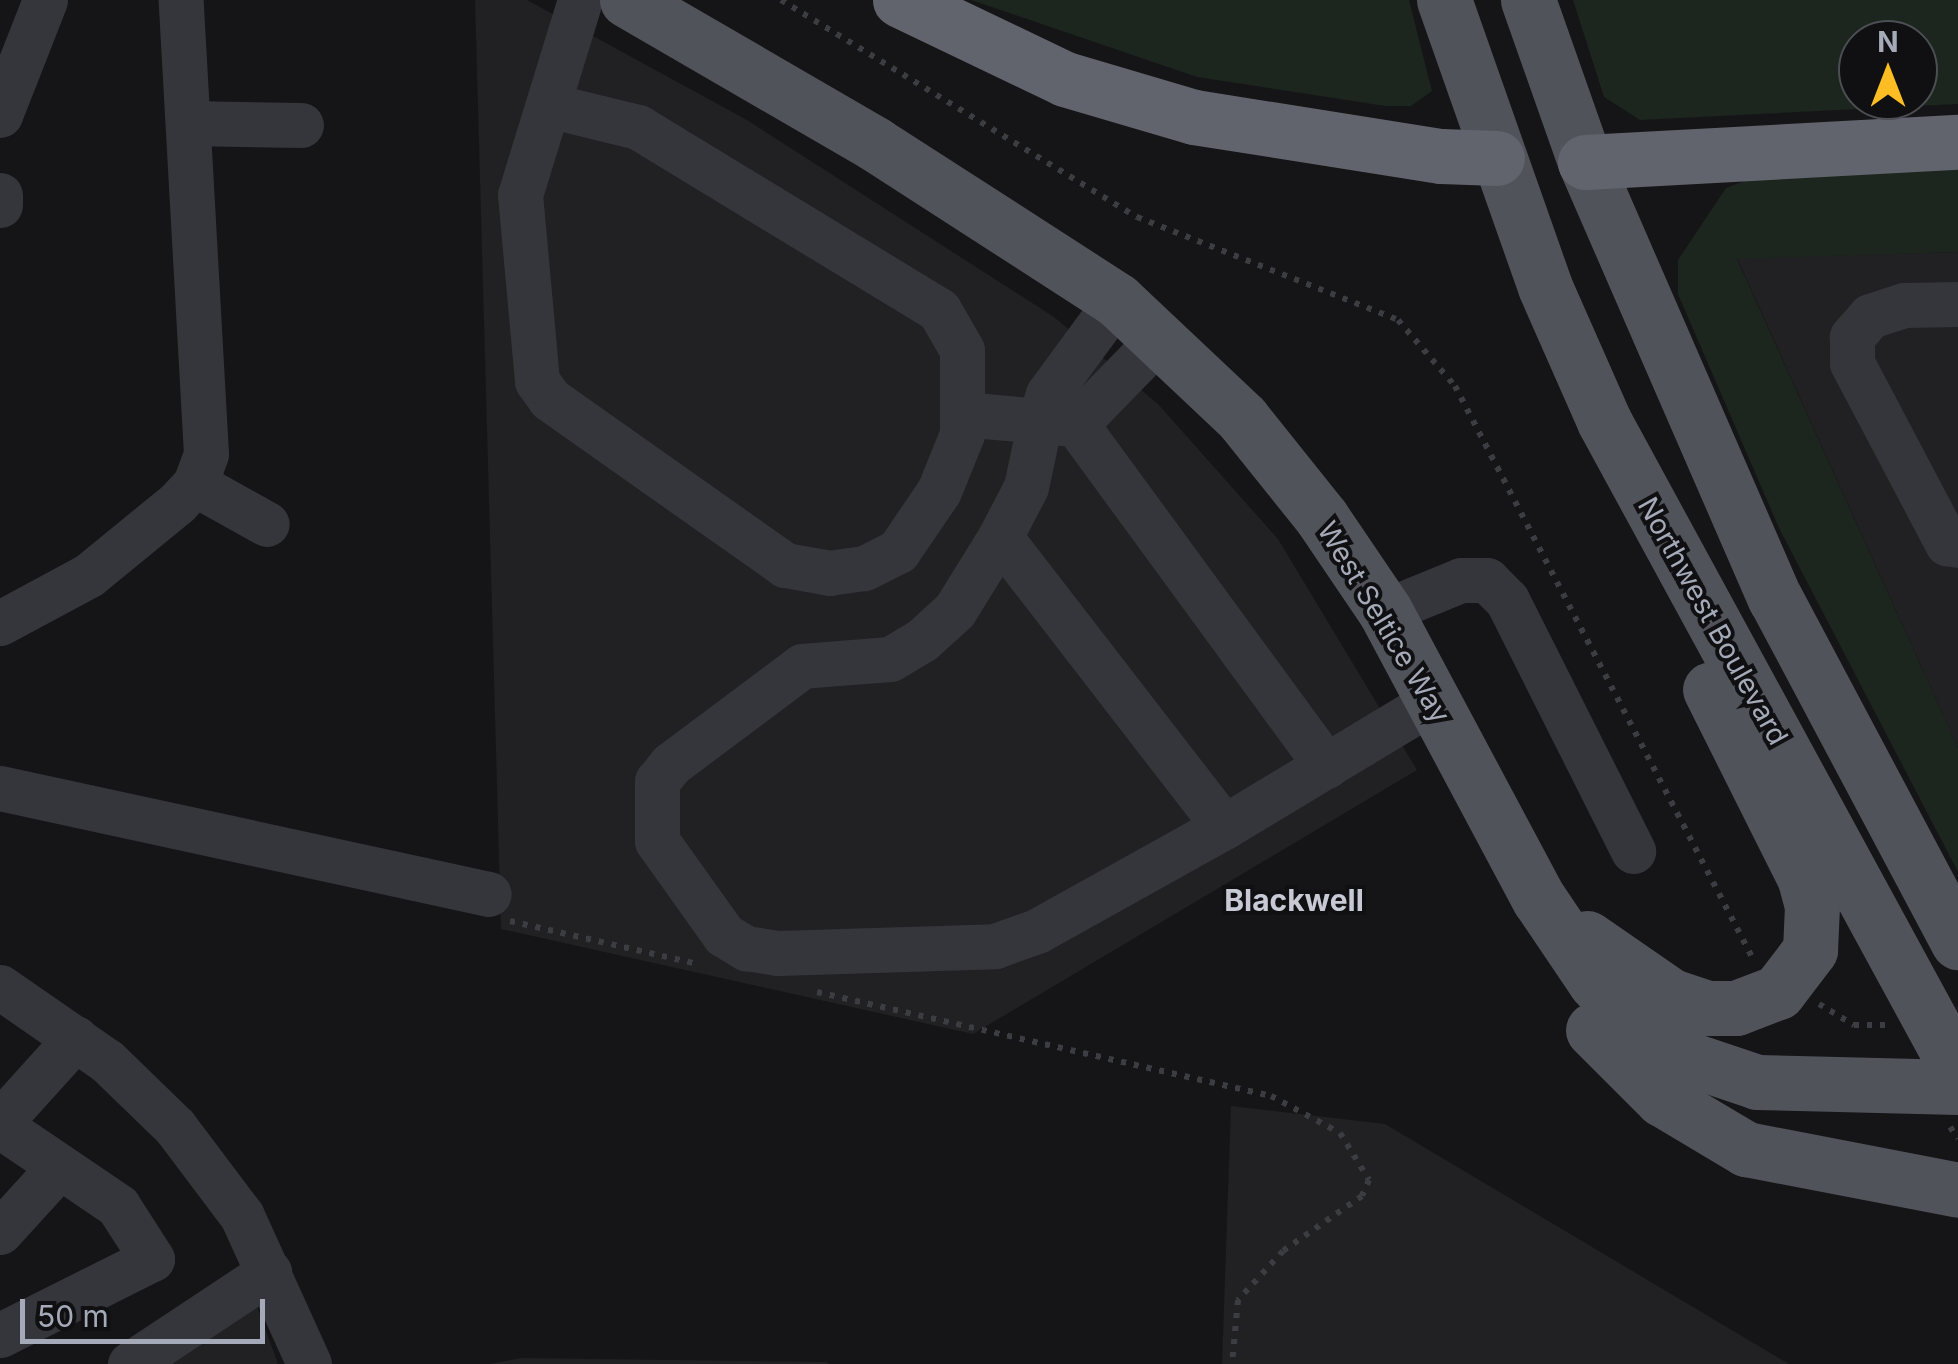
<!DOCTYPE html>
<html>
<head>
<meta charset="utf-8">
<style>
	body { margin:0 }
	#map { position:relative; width:1958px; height:1364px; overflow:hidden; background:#151517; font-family:Inter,sans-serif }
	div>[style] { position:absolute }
	.built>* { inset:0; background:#212124 }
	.green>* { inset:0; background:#1c251e }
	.path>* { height:6px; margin-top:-3px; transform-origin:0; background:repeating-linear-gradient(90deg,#3b3d43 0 5px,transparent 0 13px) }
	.minor>* { height:45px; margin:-22.5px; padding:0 22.5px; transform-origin:22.5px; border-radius:22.5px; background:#35363c }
	.major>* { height:55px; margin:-27.5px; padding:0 27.5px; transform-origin:27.5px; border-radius:27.5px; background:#51535b }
	.highway>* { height:55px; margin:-27.5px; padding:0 27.5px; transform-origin:27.5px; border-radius:27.5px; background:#61646d }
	span { translate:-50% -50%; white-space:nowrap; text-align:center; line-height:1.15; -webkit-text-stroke:8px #101012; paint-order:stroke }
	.street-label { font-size:28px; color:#a5aab8 }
	.neighbourhood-label { font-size:30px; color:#c7cad4; font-weight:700 }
	.north { position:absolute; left:1838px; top:20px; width:100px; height:100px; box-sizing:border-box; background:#101012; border:2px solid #4c4e54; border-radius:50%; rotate:0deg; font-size:28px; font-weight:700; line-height:40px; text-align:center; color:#a5aab8 }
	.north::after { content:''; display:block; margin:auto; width:35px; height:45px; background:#ffbd24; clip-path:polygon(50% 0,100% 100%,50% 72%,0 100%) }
	.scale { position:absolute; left:20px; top:1299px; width:245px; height:45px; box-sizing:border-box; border:5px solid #a5aab8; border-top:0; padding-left:12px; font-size:30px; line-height:35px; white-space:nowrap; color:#a5aab8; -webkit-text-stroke:8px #101012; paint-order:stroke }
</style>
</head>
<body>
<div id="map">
	<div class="built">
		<i style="clip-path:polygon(475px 0,527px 0,747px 120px,1054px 317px,1158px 404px,1278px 539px,1417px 770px,973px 1034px,501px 929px)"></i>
		<i style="clip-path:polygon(1958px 252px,1958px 748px,1737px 258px)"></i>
		<i style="clip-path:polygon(1231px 1106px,1385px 1124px,1789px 1364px,1222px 1364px)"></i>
		<i style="clip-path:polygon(257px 1306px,278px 1364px,168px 1364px)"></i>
		<i style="clip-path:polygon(522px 1358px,826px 1362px,830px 1364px,489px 1364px)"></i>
	</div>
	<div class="green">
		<i style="clip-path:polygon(971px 0,1409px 0,1432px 91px,1411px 106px,1385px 106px,1197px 77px)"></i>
		<i style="clip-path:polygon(evenodd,1573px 0,1958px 0,1958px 104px,1640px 120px,1604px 97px,1573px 0,1918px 40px,1918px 100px,1858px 100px,1858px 40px,1918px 40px)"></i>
		<i style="clip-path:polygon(1958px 166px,1958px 252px,1737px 259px,1958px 748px,1958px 872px,1779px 528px,1678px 294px,1678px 260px,1726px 188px,1764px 174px)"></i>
	</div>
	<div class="path">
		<i style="left:781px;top:0;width:417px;rotate:31.4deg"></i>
		<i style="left:1137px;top:217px;width:281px;rotate:21.5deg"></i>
		<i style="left:1398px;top:320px;width:87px;rotate:49.2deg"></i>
		<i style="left:1455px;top:386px;width:644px;rotate:62.52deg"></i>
		<i style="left:510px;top:921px;width:193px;rotate:12.9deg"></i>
		<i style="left:817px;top:992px;width:466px;rotate:12.9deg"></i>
		<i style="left:1271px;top:1096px;width:78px;rotate:28.2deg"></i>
		<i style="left:1340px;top:1133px;width:55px;rotate:58.3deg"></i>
		<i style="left:1369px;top:1180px;width:17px;rotate:114deg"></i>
		<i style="left:1362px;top:1196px;width:96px;rotate:145.2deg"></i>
		<i style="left:1283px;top:1251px;width:67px;rotate:132.6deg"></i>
		<i style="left:1238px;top:1300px;width:64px;rotate:95.4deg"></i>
		<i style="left:1819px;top:1004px;width:41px;rotate:31deg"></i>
		<i style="left:1854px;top:1025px;width:32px"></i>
		<i style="left:1950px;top:1127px;width:14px;rotate:54deg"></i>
	</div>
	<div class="minor">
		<i style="left:548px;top:105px;width:93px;rotate:13.7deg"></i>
		<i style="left:638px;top:127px;width:352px;rotate:31.3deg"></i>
		<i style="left:939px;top:310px;width:46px;rotate:60.1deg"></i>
		<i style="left:962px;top:350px;width:84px;rotate:90deg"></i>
		<i style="left:962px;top:434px;width:61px;rotate:112deg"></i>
		<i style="left:939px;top:491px;width:73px;rotate:124.3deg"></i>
		<i style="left:898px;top:551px;width:38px;rotate:153deg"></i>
		<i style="left:864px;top:568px;width:34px;rotate:172deg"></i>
		<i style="left:830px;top:573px;width:46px;rotate:-169.9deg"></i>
		<i style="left:785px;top:565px;width:288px;rotate:-144.8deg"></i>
		<i style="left:550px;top:399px;width:22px;rotate:-126deg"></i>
		<i style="left:537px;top:381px;width:187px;rotate:-95.2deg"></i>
		<i style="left:520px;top:195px;width:204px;rotate:-72.9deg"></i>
		<i style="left:0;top:115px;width:123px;rotate:-68.6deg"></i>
		<i style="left:188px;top:123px;width:113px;rotate:1deg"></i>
		<i style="left:0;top:195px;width:10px;rotate:90deg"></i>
		<i style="left:1117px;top:300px;width:117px;rotate:126.3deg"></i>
		<i style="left:1048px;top:394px;width:28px;rotate:107deg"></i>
		<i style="left:1040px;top:421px;width:36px;rotate:5deg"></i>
		<i style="left:1076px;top:424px;width:120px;rotate:-45.7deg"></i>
		<i style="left:1958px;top:304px;width:54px;rotate:178.9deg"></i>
		<i style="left:1904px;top:305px;width:36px;rotate:162deg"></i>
		<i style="left:1870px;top:316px;width:28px;rotate:131deg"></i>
		<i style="left:1852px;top:337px;width:26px;rotate:90deg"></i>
		<i style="left:1852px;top:363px;width:204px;rotate:62.2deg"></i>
		<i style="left:1947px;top:543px;width:11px;rotate:10deg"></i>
		<i style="left:962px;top:414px;width:78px;rotate:5.1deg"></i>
		<i style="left:1040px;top:421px;width:67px;rotate:102deg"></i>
		<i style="left:1026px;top:487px;width:56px;rotate:117.5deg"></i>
		<i style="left:1000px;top:537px;width:366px;rotate:52.3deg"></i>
		<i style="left:1224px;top:827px;width:244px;rotate:-31.1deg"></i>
		<i style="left:1076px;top:424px;width:424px;rotate:53.8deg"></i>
		<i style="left:195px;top:484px;width:82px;rotate:29.1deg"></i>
		<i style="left:1000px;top:537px;width:86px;rotate:121.7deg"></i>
		<i style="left:955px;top:610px;width:45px;rotate:137.7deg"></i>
		<i style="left:922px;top:640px;width:37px;rotate:149deg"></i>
		<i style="left:890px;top:659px;width:88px;rotate:175.5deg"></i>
		<i style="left:802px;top:666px;width:164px;rotate:143.2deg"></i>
		<i style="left:671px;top:764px;width:22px;rotate:129deg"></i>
		<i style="left:657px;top:781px;width:60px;rotate:90deg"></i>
		<i style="left:657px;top:841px;width:115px;rotate:54.5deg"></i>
		<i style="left:724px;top:935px;width:26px;rotate:31deg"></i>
		<i style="left:746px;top:948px;width:32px;rotate:9deg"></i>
		<i style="left:778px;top:953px;width:217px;rotate:-1.8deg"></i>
		<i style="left:995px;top:946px;width:45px;rotate:-19.7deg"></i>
		<i style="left:1037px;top:931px;width:214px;rotate:-29.1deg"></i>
		<i style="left:1385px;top:611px;width:82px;rotate:-22.2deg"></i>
		<i style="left:1461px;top:580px;width:26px"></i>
		<i style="left:1487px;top:580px;width:28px;rotate:45deg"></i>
		<i style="left:1507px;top:600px;width:281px;rotate:63.3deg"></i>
		<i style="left:0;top:623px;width:101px;rotate:-28.3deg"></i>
		<i style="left:89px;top:575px;width:114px;rotate:-39.3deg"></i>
		<i style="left:177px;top:503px;width:26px;rotate:-47deg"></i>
		<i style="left:195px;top:484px;width:32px;rotate:-70deg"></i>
		<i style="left:206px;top:454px;width:455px;rotate:-93.2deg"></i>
		<i style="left:0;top:788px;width:500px;rotate:12.23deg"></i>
		<i style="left:0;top:987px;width:130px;rotate:34.7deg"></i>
		<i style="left:107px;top:1061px;width:95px;rotate:44.1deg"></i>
		<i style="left:175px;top:1127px;width:111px;rotate:53deg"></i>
		<i style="left:242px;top:1216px;width:162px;rotate:65.6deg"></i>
		<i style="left:0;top:1122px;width:113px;rotate:-47.9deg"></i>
		<i style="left:0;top:1126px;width:143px;rotate:34.1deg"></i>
		<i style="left:118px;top:1206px;width:63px;rotate:57.3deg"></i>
		<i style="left:152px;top:1259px;width:170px;rotate:153.4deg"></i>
		<i style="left:0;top:1232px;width:86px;rotate:-47.8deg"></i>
		<i style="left:130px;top:1364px;width:167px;rotate:-33.5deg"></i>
	</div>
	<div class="major">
		<i style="left:627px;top:0;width:287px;rotate:30.1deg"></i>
		<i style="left:875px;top:144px;width:288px;rotate:32.8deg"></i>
		<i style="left:1117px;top:300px;width:172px;rotate:43.3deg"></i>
		<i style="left:1242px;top:418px;width:128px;rotate:51.3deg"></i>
		<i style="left:1322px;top:518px;width:112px;rotate:55.9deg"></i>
		<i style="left:1385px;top:611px;width:327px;rotate:61.9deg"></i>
		<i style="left:1539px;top:899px;width:100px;rotate:56deg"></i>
		<i style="left:1595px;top:982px;width:59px;rotate:48.4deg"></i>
		<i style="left:1634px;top:1026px;width:46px;rotate:36.1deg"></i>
		<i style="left:1671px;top:1053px;width:91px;rotate:18.6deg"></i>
		<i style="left:1757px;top:1082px;width:201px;rotate:1.4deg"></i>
		<i style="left:1444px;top:0;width:304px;rotate:70.6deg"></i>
		<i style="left:1545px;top:287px;width:146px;rotate:66.2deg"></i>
		<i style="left:1604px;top:421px;width:740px;rotate:61.43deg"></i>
		<i style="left:1528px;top:0;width:172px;rotate:70.6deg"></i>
		<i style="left:1585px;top:162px;width:476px;rotate:66.5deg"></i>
		<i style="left:1775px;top:598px;width:390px;rotate:62deg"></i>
		<i style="left:1587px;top:938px;width:102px;rotate:34.6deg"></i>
		<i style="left:1671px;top:996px;width:39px;rotate:18deg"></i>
		<i style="left:1708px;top:1008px;width:28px"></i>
		<i style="left:1736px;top:1008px;width:45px;rotate:-20.9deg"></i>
		<i style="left:1778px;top:992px;width:53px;rotate:-52.7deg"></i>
		<i style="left:1810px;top:950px;width:44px;rotate:-87.4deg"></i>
		<i style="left:1812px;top:906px;width:28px;rotate:-105deg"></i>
		<i style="left:1805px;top:879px;width:212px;rotate:-116.6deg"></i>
		<i style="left:1593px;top:1030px;width:98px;rotate:45deg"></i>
		<i style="left:1662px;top:1099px;width:98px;rotate:30.8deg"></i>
		<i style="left:1746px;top:1149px;width:216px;rotate:10.9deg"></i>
	</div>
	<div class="highway">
		<i style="left:900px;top:0;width:183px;rotate:25.6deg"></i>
		<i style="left:1065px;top:79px;width:134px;rotate:16.4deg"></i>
		<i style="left:1194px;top:117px;width:250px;rotate:9deg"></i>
		<i style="left:1441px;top:156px;width:56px;rotate:2deg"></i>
		<i style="left:1585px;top:162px;width:374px;rotate:-3.1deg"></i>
	</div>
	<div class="street-label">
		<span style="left:1713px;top:621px;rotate:61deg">Northwest Boulevard</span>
		<span style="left:1384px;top:622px;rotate:59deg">West Seltice Way</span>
	</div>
	<div class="neighbourhood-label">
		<span style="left:1294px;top:900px">Blackwell</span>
	</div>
	<div class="north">N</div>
	<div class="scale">50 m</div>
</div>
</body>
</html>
